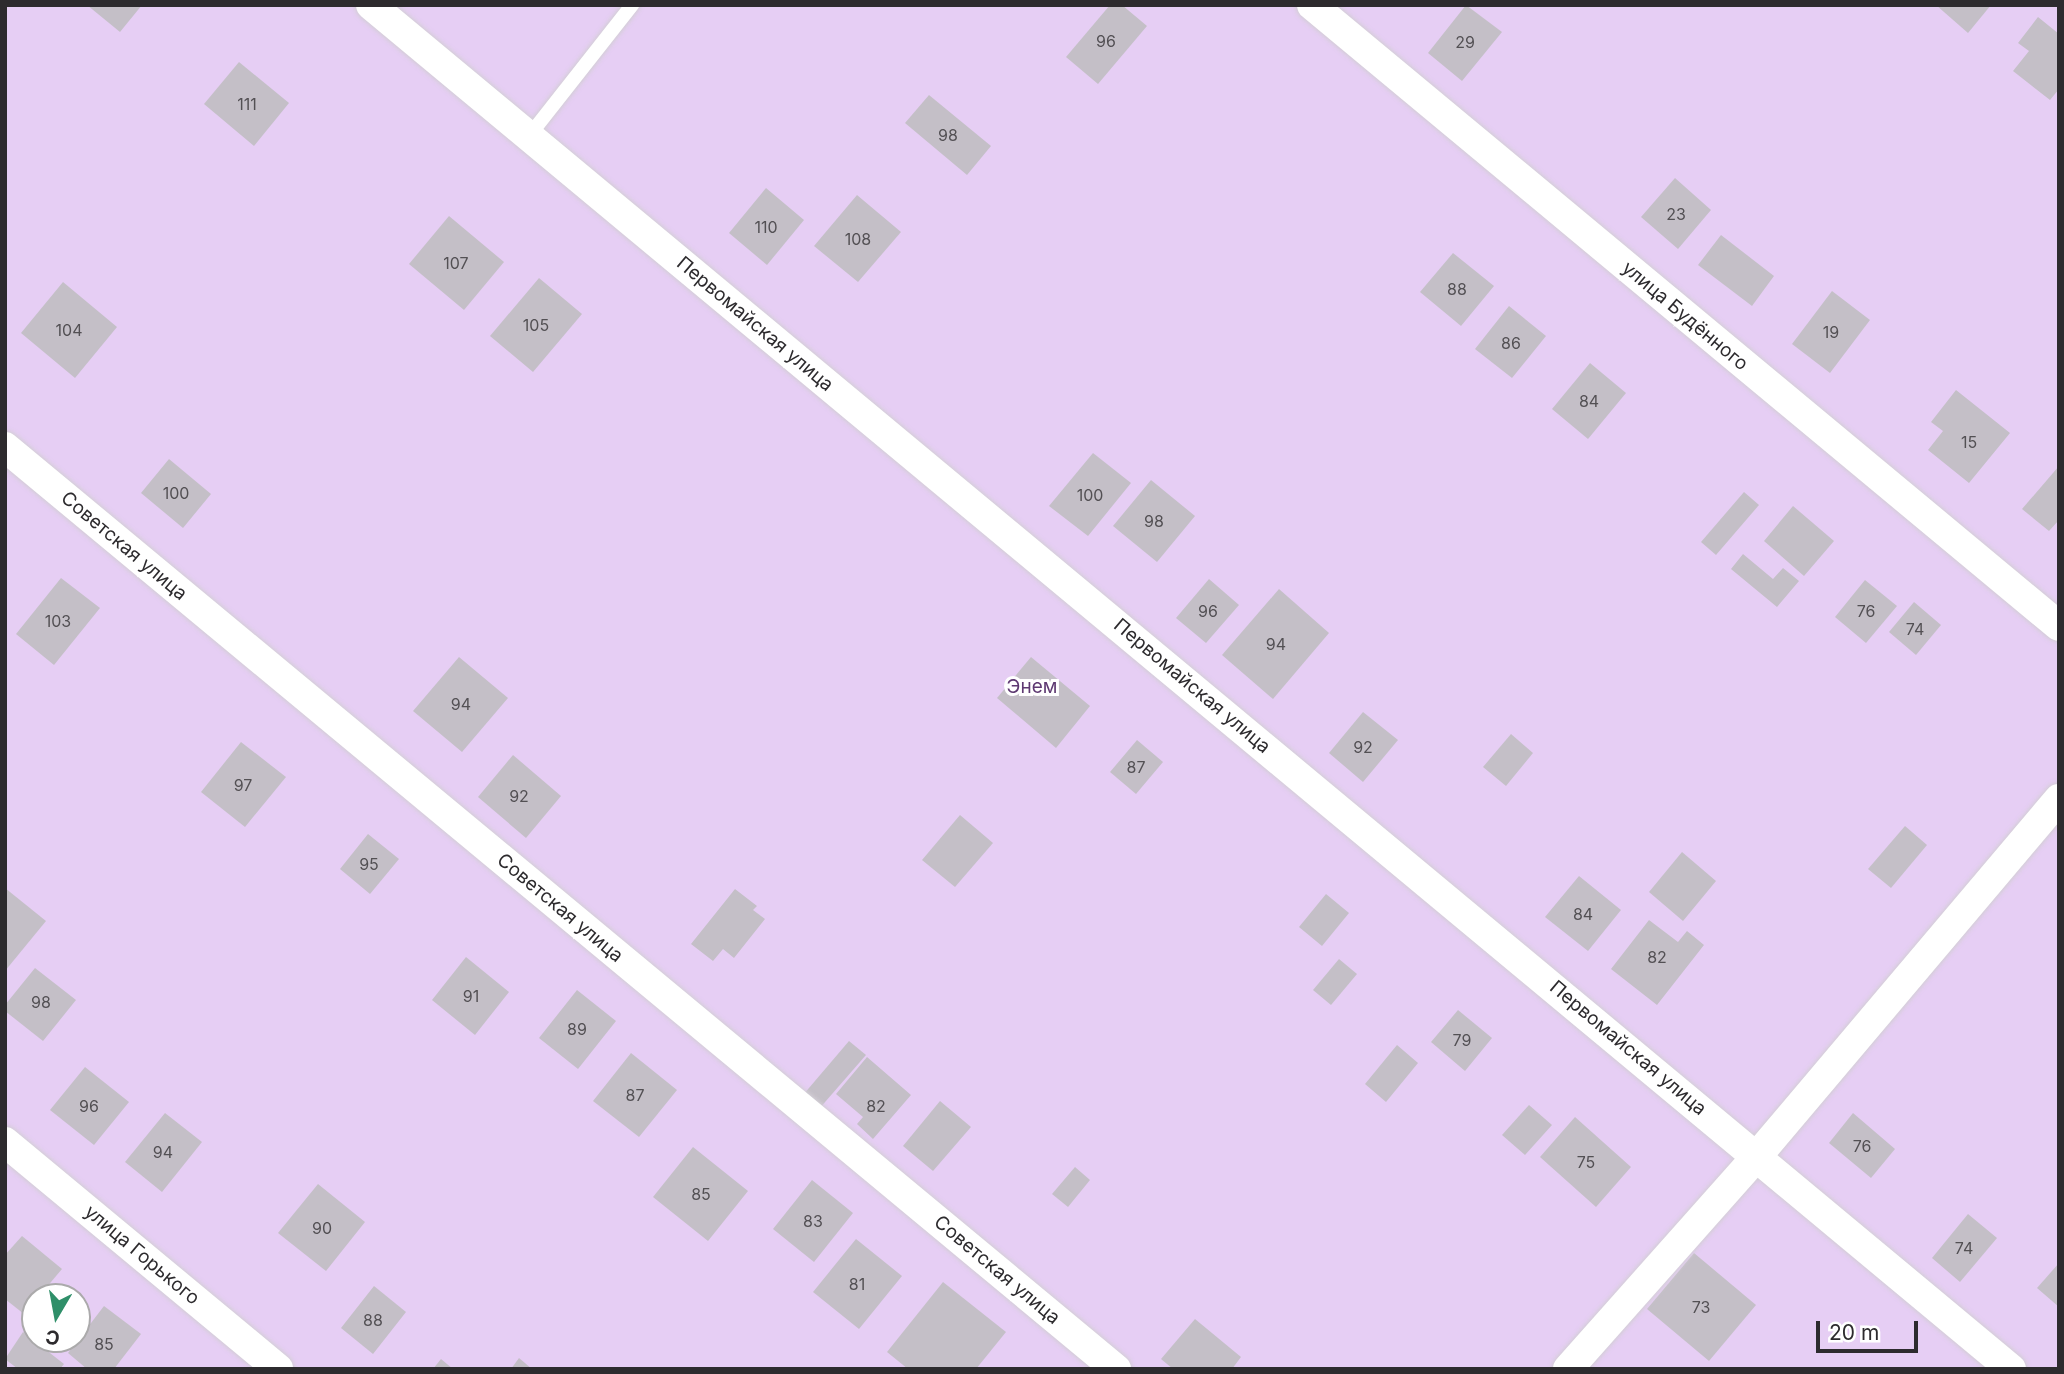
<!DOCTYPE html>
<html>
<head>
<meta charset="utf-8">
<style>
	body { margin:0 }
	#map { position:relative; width:2064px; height:1374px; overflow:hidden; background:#fbf6fe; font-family:Inter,sans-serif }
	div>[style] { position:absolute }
	.green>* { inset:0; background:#e6cef4 }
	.building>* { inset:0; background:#c4bfc7 }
	.roads { filter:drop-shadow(0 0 2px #d3ced6) drop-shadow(0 0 2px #d3ced6) }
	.service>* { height:14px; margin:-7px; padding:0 7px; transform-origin:7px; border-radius:7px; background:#fff }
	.minor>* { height:30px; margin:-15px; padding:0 15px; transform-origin:15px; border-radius:15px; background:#fff }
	span { translate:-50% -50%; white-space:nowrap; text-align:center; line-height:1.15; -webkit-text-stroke:6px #fff; paint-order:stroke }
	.number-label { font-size:16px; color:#535054 }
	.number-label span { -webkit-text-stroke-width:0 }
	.street-label { font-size:19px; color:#2d2b2e }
	.park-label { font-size:19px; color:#5e3972 }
	.frame { position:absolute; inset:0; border:7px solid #2d2b2e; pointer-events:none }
	.north { position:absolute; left:21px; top:1283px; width:70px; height:70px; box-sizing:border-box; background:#fff; border:2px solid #abaaab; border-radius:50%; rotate:190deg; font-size:19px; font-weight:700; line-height:28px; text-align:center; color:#2d2b2e }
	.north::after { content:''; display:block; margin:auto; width:24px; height:32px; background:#2f8f69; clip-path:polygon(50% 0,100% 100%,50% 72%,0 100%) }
	.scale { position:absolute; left:1816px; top:1321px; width:102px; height:32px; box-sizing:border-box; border:4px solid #2d2b2e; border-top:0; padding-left:9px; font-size:21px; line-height:24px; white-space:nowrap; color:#2d2b2e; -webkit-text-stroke:5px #fff; paint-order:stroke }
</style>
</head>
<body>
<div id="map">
	<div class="green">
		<i style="clip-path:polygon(evenodd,5px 5px,2059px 5px,2059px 1369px,5px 1369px,5px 5px,35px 1297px,77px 1297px,77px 1339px,35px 1339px,35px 1297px)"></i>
	</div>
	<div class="building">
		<i style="clip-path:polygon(87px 5px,142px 5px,120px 32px)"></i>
		<i style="clip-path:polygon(1110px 5px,1122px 5px,1147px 26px,1098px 84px,1066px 57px)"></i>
		<i style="clip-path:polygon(1466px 5px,1502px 32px,1462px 81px,1428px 53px)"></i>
		<i style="clip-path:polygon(1936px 5px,1991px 5px,1968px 33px)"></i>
		<i style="clip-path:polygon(2038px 17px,2059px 34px,2059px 89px,2050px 100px,2013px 71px,2029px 51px,2018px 43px)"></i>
		<i style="clip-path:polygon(239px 62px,289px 103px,254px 146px,204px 104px)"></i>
		<i style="clip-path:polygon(929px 95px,991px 146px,967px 175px,905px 123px)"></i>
		<i style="clip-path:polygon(1675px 178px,1711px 210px,1678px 249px,1641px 217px)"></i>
		<i style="clip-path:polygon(766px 188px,804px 220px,767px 265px,729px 233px)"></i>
		<i style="clip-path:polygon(857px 195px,901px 232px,858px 282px,814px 246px)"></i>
		<i style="clip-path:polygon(449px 216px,504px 262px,464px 310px,409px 264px)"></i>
		<i style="clip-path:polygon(1721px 235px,1774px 276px,1752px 306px,1698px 265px)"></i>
		<i style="clip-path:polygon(1453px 253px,1494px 286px,1461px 326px,1420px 292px)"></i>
		<i style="clip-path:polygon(539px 278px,582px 314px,533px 372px,490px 336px)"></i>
		<i style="clip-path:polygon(63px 282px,117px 327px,75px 378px,21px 333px)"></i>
		<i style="clip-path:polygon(1832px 291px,1870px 320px,1830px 373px,1792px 344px)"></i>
		<i style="clip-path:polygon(1509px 306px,1546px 336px,1512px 378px,1475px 349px)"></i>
		<i style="clip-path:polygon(1590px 363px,1626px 393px,1588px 439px,1552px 409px)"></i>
		<i style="clip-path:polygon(1956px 390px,2010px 433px,1969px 483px,1928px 450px,1943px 431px,1931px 422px)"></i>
		<i style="clip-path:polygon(1093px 453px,1131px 483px,1088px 536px,1049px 506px)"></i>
		<i style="clip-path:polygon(169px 459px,211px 494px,183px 528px,141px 493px)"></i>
		<i style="clip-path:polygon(2059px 466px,2059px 520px,2049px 531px,2022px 509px)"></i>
		<i style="clip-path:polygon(1151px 480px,1195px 516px,1157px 562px,1113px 526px)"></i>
		<i style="clip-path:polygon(1744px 492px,1759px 505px,1716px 555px,1701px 542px)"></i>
		<i style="clip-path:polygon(1793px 506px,1834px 541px,1804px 576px,1764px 541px)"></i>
		<i style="clip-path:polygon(1743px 554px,1773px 579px,1783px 568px,1799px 581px,1777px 607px,1731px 569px)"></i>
		<i style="clip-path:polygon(61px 578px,100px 608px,54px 665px,16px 634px)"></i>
		<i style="clip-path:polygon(1209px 579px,1239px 605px,1206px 643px,1176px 618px)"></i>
		<i style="clip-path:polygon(1865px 580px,1897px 606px,1866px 643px,1835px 617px)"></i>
		<i style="clip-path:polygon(1279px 589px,1329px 633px,1273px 699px,1222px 655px)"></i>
		<i style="clip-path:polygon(1914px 602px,1941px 625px,1916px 655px,1889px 632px)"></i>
		<i style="clip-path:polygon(459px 657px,508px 698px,462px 752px,413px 711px)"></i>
		<i style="clip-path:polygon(1031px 657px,1090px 706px,1056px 748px,997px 698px)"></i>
		<i style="clip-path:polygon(1363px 712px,1398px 740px,1363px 782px,1329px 753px)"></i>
		<i style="clip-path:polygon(1511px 734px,1533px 753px,1506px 786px,1483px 767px)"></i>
		<i style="clip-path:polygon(1137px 740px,1163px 762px,1136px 794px,1110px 772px)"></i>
		<i style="clip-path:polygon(241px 742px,286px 777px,245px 827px,201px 792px)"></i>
		<i style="clip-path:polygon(513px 755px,561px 796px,526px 838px,478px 797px)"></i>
		<i style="clip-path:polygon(960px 815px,993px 843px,955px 887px,922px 860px)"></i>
		<i style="clip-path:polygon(1905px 826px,1927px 845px,1891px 888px,1868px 869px)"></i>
		<i style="clip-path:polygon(368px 834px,399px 859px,370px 894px,340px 869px)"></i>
		<i style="clip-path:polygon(1682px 852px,1716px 881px,1683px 921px,1649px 892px)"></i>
		<i style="clip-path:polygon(1579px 876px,1621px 910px,1588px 951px,1545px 917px)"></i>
		<i style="clip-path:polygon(5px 888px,46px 921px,5px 971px)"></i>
		<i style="clip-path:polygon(735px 889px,757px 906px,753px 910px,765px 919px,734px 958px,723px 949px,713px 961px,691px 944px)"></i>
		<i style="clip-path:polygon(1326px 894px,1349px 913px,1322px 946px,1299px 927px)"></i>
		<i style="clip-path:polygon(1649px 920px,1678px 942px,1687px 931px,1704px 945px,1657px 1005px,1611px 969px)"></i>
		<i style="clip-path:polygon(466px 957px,509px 992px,475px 1035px,432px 1000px)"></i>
		<i style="clip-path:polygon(1339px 959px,1357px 974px,1331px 1005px,1313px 990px)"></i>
		<i style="clip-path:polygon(35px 968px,76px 1000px,43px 1041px,5px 1011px,5px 1005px)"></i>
		<i style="clip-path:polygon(577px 990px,616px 1021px,578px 1069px,539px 1038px)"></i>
		<i style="clip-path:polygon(1458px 1010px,1492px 1038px,1465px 1071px,1431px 1042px)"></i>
		<i style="clip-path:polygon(849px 1041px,866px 1055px,819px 1109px,803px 1095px)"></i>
		<i style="clip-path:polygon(1397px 1045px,1418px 1063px,1386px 1102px,1365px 1084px)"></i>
		<i style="clip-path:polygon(631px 1053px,677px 1090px,639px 1137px,593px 1101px)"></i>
		<i style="clip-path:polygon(867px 1057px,911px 1095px,873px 1139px,857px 1124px,863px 1117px,836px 1094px)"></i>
		<i style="clip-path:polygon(85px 1067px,129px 1102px,94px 1145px,50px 1110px)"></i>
		<i style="clip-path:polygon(940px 1101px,971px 1127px,933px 1171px,903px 1146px)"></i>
		<i style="clip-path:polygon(1529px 1105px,1552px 1125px,1525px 1155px,1502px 1135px)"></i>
		<i style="clip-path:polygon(165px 1113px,202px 1142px,162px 1192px,125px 1162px)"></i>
		<i style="clip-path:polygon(1853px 1113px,1895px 1149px,1871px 1178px,1829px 1143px)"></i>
		<i style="clip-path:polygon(1575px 1117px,1631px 1167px,1596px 1207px,1540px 1157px)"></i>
		<i style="clip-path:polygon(693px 1147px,748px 1191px,708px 1241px,653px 1197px)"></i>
		<i style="clip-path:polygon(1075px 1167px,1090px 1180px,1068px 1207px,1052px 1194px)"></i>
		<i style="clip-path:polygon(812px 1180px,853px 1213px,814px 1262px,773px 1229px)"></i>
		<i style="clip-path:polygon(318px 1184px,365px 1222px,326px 1271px,278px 1233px)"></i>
		<i style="clip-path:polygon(1968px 1214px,1997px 1238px,1960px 1282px,1932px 1258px)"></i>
		<i style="clip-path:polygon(22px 1236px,62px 1269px,24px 1314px,5px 1299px,5px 1255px)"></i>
		<i style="clip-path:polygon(856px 1239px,902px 1276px,859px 1329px,813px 1292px)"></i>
		<i style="clip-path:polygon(1694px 1253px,1756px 1305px,1709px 1361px,1647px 1309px)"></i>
		<i style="clip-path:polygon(2059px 1263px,2059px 1307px,2037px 1288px)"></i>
		<i style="clip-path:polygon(943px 1282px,1006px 1332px,976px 1369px,908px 1369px,887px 1352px)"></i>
		<i style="clip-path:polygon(374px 1286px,406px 1312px,373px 1354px,341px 1328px)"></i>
		<i style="clip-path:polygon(104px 1306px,141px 1334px,114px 1369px,87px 1369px,68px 1353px)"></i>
		<i style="clip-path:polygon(1195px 1319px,1241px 1357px,1232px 1369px,1173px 1369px,1161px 1359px)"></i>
		<i style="clip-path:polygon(23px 1332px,64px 1364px,60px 1369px,18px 1369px,5px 1359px)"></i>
		<i style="clip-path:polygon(519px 1358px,532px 1369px,511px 1369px)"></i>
		<i style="clip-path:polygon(441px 1359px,453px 1369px,433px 1369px)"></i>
	</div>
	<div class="roads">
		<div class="service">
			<i style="left:529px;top:136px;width:167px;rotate:-51.8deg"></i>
		</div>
		<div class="minor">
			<i style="left:371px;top:5px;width:2133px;rotate:39.75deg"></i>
			<i style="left:1312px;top:5px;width:971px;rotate:39.74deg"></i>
			<i style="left:5px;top:447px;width:1444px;rotate:39.69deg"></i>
			<i style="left:5px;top:1142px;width:355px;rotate:39.7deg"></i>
			<i style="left:1568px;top:1369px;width:286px;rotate:-48.4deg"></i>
			<i style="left:1758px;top:1155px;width:466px;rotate:-49.8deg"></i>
		</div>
	</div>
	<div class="number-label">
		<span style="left:1106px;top:41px">96</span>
		<span style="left:1465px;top:42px">29</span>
		<span style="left:247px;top:104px">111</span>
		<span style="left:948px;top:135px">98</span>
		<span style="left:1676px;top:214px">23</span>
		<span style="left:766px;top:227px">110</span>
		<span style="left:858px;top:239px">108</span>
		<span style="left:456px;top:263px">107</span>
		<span style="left:1457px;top:289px">88</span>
		<span style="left:536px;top:325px">105</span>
		<span style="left:69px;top:330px">104</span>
		<span style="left:1831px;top:332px">19</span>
		<span style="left:1511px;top:343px">86</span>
		<span style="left:1589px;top:401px">84</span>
		<span style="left:1969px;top:442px">15</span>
		<span style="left:176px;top:493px">100</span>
		<span style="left:1090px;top:495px">100</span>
		<span style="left:1154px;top:521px">98</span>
		<span style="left:1208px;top:611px">96</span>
		<span style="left:1866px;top:611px">76</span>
		<span style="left:58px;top:621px">103</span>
		<span style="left:1915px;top:629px">74</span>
		<span style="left:1276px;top:644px">94</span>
		<span style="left:461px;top:704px">94</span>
		<span style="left:1363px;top:747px">92</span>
		<span style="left:1136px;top:767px">87</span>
		<span style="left:243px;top:785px">97</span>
		<span style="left:519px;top:796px">92</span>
		<span style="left:369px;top:864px">95</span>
		<span style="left:1583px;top:914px">84</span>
		<span style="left:1657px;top:957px">82</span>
		<span style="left:471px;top:996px">91</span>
		<span style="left:41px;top:1002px">98</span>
		<span style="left:577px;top:1029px">89</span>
		<span style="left:1462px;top:1040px">79</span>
		<span style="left:635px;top:1095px">87</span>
		<span style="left:89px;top:1106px">96</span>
		<span style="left:876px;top:1106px">82</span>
		<span style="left:1862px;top:1146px">76</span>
		<span style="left:163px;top:1152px">94</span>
		<span style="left:1586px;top:1162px">75</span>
		<span style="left:701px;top:1194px">85</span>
		<span style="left:813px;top:1221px">83</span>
		<span style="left:322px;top:1228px">90</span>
		<span style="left:1964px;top:1248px">74</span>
		<span style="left:857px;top:1284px">81</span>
		<span style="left:1701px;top:1307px">73</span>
		<span style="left:373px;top:1320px">88</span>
		<span style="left:104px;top:1344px">85</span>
	</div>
	<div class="street-label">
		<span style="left:1685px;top:316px;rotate:40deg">улица Будённого</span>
		<span style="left:755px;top:324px;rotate:40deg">Первомайская улица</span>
		<span style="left:124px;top:546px;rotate:40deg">Советская улица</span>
		<span style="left:1192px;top:686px;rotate:40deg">Первомайская улица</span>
		<span style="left:560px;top:908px;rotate:40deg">Советская улица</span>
		<span style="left:1628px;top:1048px;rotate:40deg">Первомайская улица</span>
		<span style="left:142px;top:1255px;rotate:40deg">улица Горького</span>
		<span style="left:997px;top:1270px;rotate:40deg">Советская улица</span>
	</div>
	<div class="park-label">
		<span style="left:1032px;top:687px">Энем</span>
	</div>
	<div class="frame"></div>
	<div class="north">С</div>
	<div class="scale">20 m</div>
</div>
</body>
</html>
